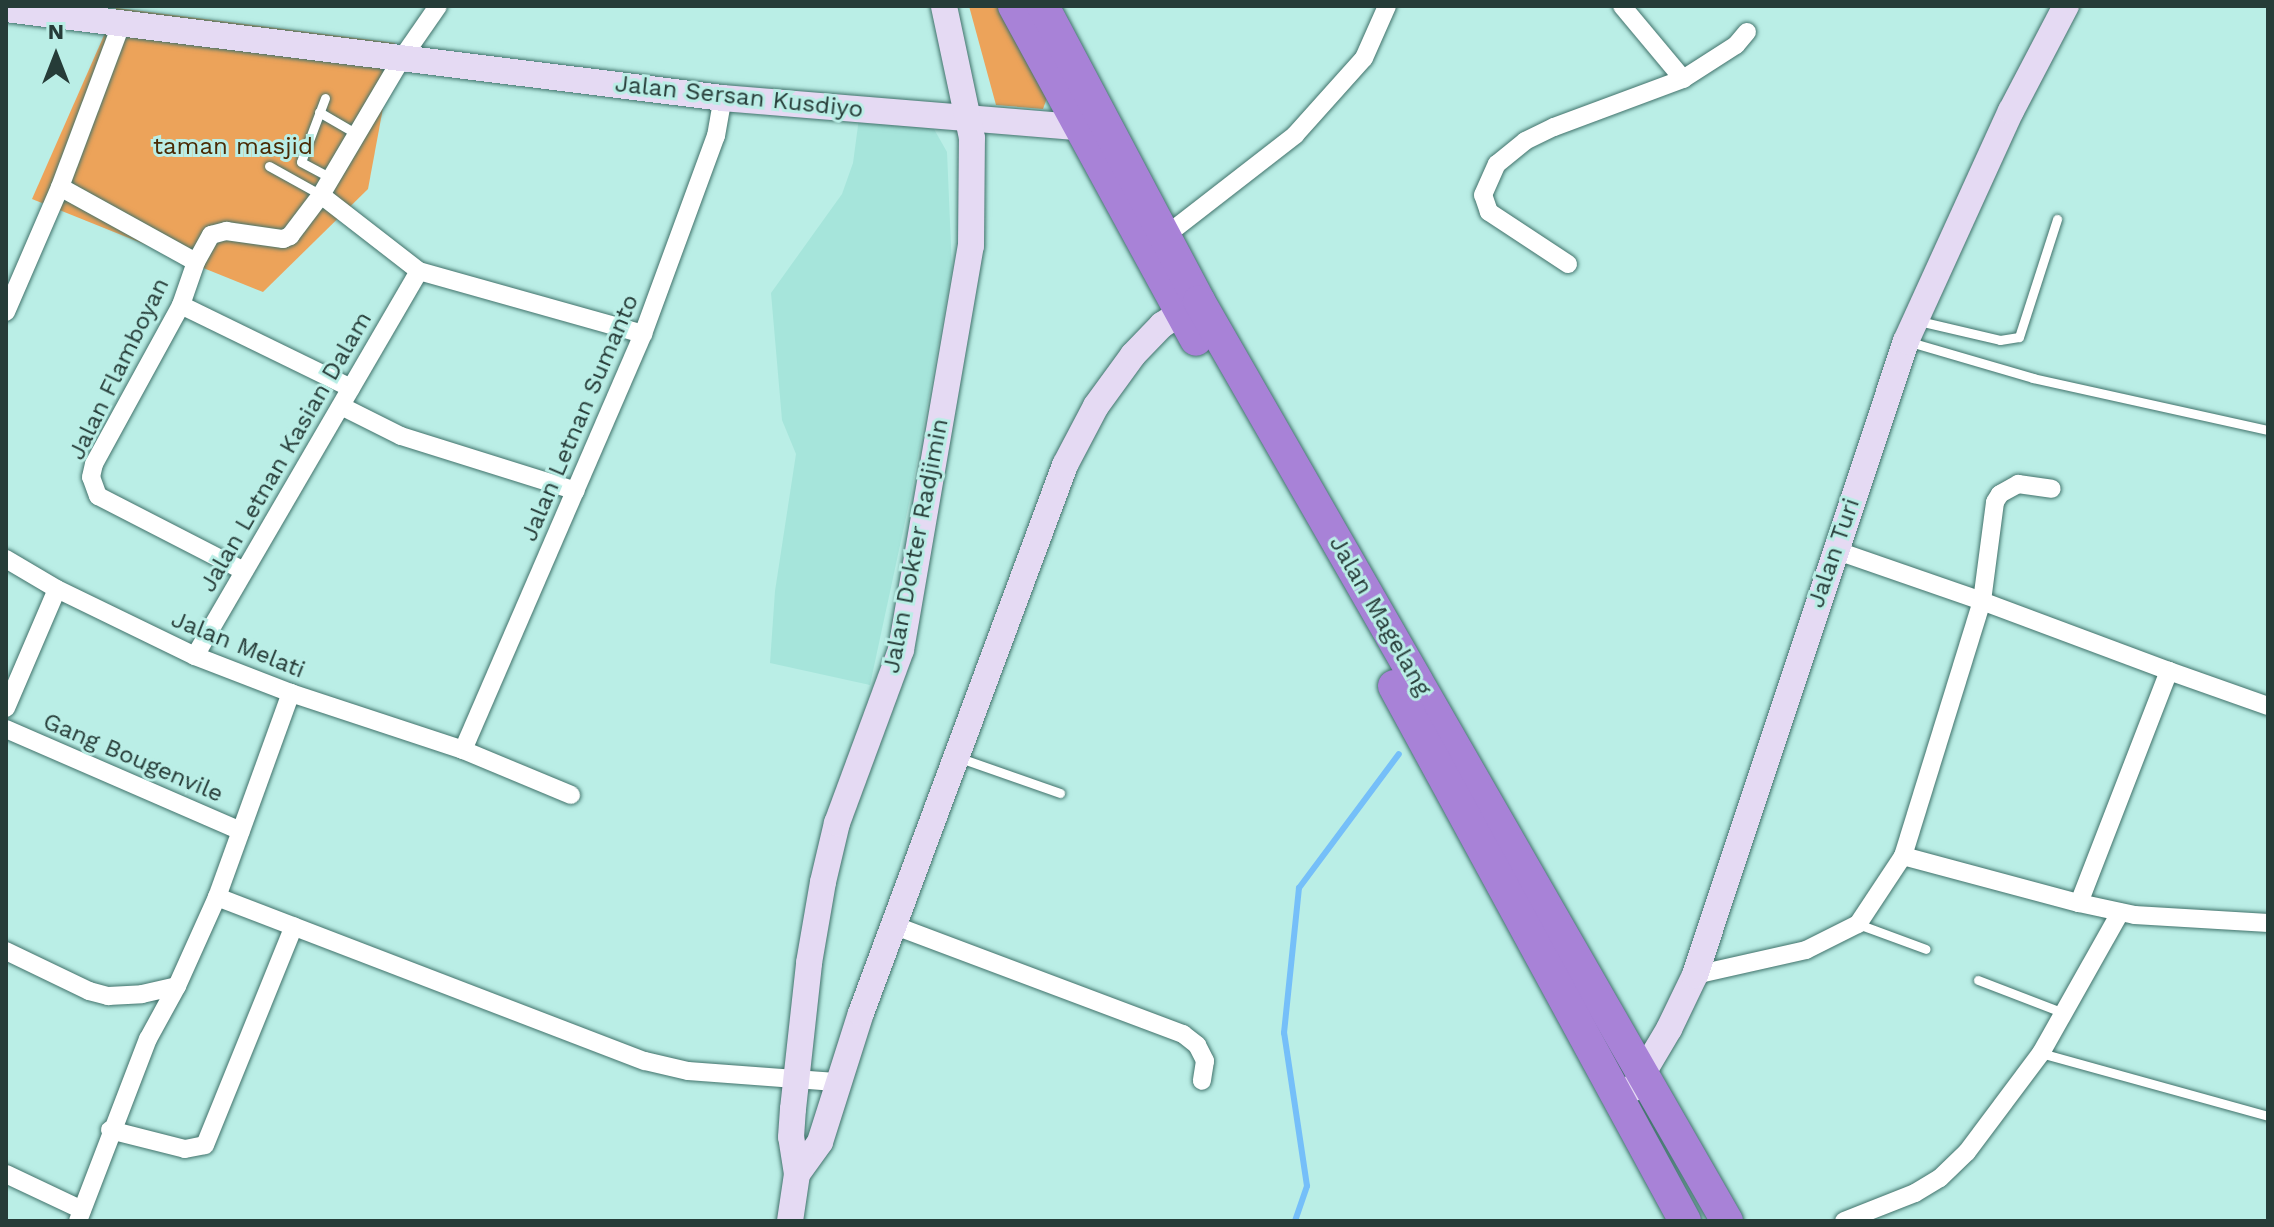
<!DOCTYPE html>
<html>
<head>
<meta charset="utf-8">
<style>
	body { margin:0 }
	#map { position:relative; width:2274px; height:1227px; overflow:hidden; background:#baeee6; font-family:"Work Sans",sans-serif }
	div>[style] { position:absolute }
	.built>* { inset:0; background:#a6e5db }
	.green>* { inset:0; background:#eca35a }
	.stream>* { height:6px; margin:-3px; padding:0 3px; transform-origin:3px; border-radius:3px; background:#75bff9 }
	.roads { filter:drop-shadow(0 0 2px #41726b) drop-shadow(0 0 2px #41726b) }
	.lane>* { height:9px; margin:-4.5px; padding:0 4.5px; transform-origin:4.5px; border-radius:4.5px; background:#fff }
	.street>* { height:18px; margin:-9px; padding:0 9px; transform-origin:9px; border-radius:9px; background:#fff }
	.secondary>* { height:26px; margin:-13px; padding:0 13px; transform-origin:13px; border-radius:13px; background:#e5daf3 }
	.highway>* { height:32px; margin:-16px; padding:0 16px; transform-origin:16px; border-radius:16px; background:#a882d7 }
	span { translate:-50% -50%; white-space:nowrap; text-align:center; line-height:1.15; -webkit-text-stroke:6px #baeee6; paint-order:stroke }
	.street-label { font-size:24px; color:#263c38 }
	.park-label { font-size:24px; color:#4a2a04 }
	.frame { position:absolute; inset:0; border:8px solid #263c38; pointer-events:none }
	.north { position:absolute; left:16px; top:16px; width:80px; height:80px; -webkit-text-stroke:6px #baeee6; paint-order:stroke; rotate:0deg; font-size:22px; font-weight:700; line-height:32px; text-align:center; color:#263c38 }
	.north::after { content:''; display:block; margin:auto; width:28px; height:36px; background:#263c38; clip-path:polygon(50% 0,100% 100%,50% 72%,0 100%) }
</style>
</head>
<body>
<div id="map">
	<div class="built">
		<i style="clip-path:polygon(859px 118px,934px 129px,947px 152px,952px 269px,911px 494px,870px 685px,770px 663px,775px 591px,796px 454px,782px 420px,771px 293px,842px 194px,853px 163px)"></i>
	</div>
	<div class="green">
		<i style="clip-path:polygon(969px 6px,1002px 6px,1047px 98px,1043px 109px,996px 105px)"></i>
		<i style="clip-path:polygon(116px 8px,395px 43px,368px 189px,263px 292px,32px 199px)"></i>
	</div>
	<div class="stream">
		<i style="left:1295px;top:1221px;width:37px;rotate:-71deg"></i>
		<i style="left:1307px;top:1186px;width:155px;rotate:-98.5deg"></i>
		<i style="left:1284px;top:1033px;width:146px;rotate:-84.1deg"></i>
		<i style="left:1299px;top:888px;width:167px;rotate:-53.3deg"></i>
	</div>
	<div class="roads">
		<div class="lane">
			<i style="left:325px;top:98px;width:68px;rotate:110.6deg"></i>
			<i style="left:301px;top:162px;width:34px;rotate:28deg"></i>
			<i style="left:319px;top:112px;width:44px;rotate:30.1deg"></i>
			<i style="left:269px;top:166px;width:60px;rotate:29.1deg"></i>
			<i style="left:1919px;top:321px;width:83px;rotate:13.2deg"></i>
			<i style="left:2000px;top:340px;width:19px;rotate:-9deg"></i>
			<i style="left:2019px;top:337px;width:124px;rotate:-72.1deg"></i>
			<i style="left:1910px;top:342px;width:128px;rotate:16.3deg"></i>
			<i style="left:2033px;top:378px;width:241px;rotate:12.5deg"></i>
			<i style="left:960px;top:758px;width:106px;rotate:19.3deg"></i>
			<i style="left:1858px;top:924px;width:72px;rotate:20.2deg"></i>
			<i style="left:1978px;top:980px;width:92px;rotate:21deg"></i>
			<i style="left:2041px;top:1053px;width:236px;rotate:15.5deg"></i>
		</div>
		<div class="street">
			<i style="left:1622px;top:6px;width:95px;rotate:50.1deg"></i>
			<i style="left:60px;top:187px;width:155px;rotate:28.9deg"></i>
			<i style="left:321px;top:195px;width:159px;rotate:-59.4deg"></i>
			<i style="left:402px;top:58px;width:63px;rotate:-55.3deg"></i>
			<i style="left:1165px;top:236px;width:165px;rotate:-37.8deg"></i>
			<i style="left:1295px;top:135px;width:103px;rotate:-48.1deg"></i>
			<i style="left:1364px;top:58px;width:57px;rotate:-66.1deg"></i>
			<i style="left:1568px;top:264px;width:95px;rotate:-146.6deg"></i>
			<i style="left:1489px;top:212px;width:18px;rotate:-109deg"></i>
			<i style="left:1483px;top:195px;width:34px;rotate:-66deg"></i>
			<i style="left:1497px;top:164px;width:36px;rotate:-39deg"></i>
			<i style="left:1525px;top:141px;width:32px;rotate:-26deg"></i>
			<i style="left:1554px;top:127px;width:138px;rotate:-20.4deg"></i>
			<i style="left:1683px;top:79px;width:63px;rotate:-32.7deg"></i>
			<i style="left:1736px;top:45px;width:17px;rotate:-50deg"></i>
			<i style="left:181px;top:305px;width:189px;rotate:26deg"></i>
			<i style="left:6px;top:312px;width:136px;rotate:-66.6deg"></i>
			<i style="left:60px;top:187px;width:176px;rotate:-69.4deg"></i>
			<i style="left:341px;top:406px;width:67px;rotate:26.6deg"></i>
			<i style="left:401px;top:436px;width:183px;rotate:17.4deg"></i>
			<i style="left:6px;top:559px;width:59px;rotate:30.5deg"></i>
			<i style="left:57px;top:589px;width:153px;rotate:25.9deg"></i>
			<i style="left:195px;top:656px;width:103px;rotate:21.1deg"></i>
			<i style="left:291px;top:693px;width:181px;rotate:18.3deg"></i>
			<i style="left:463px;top:750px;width:117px;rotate:22.6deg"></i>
			<i style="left:244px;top:571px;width:164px;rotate:-152.8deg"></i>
			<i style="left:98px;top:496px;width:20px;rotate:-110deg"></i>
			<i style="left:91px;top:477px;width:13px;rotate:-77deg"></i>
			<i style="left:94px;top:464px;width:181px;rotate:-61.3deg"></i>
			<i style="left:181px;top:305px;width:46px;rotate:-70.8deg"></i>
			<i style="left:196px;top:262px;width:31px;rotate:-61deg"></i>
			<i style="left:211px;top:235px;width:16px;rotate:-15deg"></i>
			<i style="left:226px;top:231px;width:58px;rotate:8deg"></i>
			<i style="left:283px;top:239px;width:8px;rotate:-23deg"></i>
			<i style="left:290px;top:236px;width:51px;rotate:-52.9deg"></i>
			<i style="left:321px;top:195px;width:124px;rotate:37.8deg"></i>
			<i style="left:419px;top:271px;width:233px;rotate:15.7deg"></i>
			<i style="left:195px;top:656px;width:445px;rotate:-59.8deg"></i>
			<i style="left:2169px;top:671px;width:105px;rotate:19.5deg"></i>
			<i style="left:6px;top:708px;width:129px;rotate:-66.8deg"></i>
			<i style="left:6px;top:729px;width:256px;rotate:23.5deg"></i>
			<i style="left:463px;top:750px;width:453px;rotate:-66.6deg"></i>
			<i style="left:643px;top:334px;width:211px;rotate:-69.8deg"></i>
			<i style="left:716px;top:136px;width:39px;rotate:-80deg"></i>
			<i style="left:1903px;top:856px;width:182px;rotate:15deg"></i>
			<i style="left:2079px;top:903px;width:249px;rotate:-68.8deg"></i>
			<i style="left:2169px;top:671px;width:200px;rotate:-159.5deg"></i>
			<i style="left:1982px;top:601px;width:100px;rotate:-82.5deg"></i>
			<i style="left:1995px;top:502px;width:9px;rotate:-58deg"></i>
			<i style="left:2000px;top:494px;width:21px;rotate:-29deg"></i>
			<i style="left:2018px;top:484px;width:34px;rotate:8deg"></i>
			<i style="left:217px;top:897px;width:458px;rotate:21deg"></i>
			<i style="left:645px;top:1061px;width:44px;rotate:13.1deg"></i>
			<i style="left:688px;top:1071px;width:148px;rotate:4.3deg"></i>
			<i style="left:2079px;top:903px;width:57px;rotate:12.1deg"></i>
			<i style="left:2135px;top:915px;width:133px;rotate:3.4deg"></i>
			<i style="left:893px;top:925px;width:310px;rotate:20.6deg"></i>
			<i style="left:1183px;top:1034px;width:18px;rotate:38deg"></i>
			<i style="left:1197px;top:1045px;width:18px;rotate:63deg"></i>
			<i style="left:1205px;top:1061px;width:20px;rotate:99deg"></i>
			<i style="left:6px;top:951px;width:92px;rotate:25.7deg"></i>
			<i style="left:89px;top:991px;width:20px;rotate:15deg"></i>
			<i style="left:108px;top:996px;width:34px;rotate:-3deg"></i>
			<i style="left:142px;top:994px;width:36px;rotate:-13deg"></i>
			<i style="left:1695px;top:975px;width:114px;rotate:-12.7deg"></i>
			<i style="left:1806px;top:950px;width:58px;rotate:-26.6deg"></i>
			<i style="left:1858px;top:924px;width:82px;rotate:-56.5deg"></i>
			<i style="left:1903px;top:856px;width:267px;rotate:-72.8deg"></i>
			<i style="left:1982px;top:601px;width:156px;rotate:-160.9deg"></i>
			<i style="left:110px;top:1130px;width:77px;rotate:14.2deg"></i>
			<i style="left:185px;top:1149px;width:20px;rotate:-11deg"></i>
			<i style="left:205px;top:1145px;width:236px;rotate:-67.9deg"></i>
			<i style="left:6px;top:1174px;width:84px;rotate:25.3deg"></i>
			<i style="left:78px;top:1221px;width:195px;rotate:-69deg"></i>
			<i style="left:148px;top:1039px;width:60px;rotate:-61.3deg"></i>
			<i style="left:177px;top:986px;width:98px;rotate:-65.8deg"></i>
			<i style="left:217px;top:897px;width:217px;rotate:-70.1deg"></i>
			<i style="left:1844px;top:1221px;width:76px;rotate:-21.5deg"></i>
			<i style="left:1915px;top:1193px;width:29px;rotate:-31deg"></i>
			<i style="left:1940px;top:1178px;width:37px;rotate:-44deg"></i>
			<i style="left:1967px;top:1152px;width:124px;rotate:-53.2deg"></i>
			<i style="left:2041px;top:1053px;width:161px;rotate:-60.6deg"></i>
		</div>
		<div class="secondary">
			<i style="left:6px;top:9px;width:723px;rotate:7.08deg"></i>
			<i style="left:723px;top:98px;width:356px;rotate:4.7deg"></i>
			<i style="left:1634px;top:1088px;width:69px;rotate:-59.3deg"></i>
			<i style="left:1669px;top:1029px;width:60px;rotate:-64.3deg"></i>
			<i style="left:1695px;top:975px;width:668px;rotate:-71.59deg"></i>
			<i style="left:1906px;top:341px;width:253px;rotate:-65.5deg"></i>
			<i style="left:2011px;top:111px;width:119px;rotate:-62.4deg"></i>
			<i style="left:797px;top:1174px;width:37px;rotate:-99deg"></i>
			<i style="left:791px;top:1137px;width:28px;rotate:-86deg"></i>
			<i style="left:793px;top:1109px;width:147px;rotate:-83.7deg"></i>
			<i style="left:809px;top:963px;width:82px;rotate:-80.2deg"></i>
			<i style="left:823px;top:882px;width:61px;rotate:-76.7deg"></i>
			<i style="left:837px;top:823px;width:184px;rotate:-69.7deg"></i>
			<i style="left:901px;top:650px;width:410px;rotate:-80.2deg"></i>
			<i style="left:971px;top:246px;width:108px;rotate:-89.5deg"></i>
			<i style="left:972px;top:138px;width:135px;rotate:-102deg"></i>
			<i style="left:790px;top:1221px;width:48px;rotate:-81.5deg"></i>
			<i style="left:797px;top:1174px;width:39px;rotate:-54deg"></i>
			<i style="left:820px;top:1142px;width:135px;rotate:-72.4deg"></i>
			<i style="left:861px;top:1013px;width:585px;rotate:-69.58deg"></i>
			<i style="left:1065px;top:465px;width:67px;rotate:-62.3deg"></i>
			<i style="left:1096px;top:406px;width:63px;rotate:-54deg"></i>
			<i style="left:1133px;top:355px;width:42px;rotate:-46deg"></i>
			<i style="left:1162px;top:325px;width:40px;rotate:-32.9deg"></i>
		</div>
		<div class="highway">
			<i style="left:1014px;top:6px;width:380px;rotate:61.4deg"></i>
			<i style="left:1043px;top:6px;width:334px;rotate:62.1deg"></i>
			<i style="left:1199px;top:301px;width:1061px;rotate:60.15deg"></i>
			<i style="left:1394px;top:686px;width:609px;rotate:61.46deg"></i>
		</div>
	</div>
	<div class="street-label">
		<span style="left:739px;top:97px;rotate:6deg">Jalan Sersan Kusdiyo</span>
		<span style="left:119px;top:369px;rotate:-64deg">Jalan Flamboyan</span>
		<span style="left:580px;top:418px;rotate:-67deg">Jalan Letnan Sumanto</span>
		<span style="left:286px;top:452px;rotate:-60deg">Jalan Letnan Kasian Dalam</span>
		<span style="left:916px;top:546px;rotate:-79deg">Jalan Dokter Radjimin</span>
		<span style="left:1834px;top:553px;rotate:-71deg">Jalan Turi</span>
		<span style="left:1380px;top:616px;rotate:60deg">Jalan Magelang</span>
		<span style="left:238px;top:645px;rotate:22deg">Jalan Melati</span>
		<span style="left:133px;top:758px;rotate:23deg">Gang Bougenvile</span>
	</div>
	<div class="park-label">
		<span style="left:233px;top:147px">taman masjid</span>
	</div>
	<div class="frame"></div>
	<div class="north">N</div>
</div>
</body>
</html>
